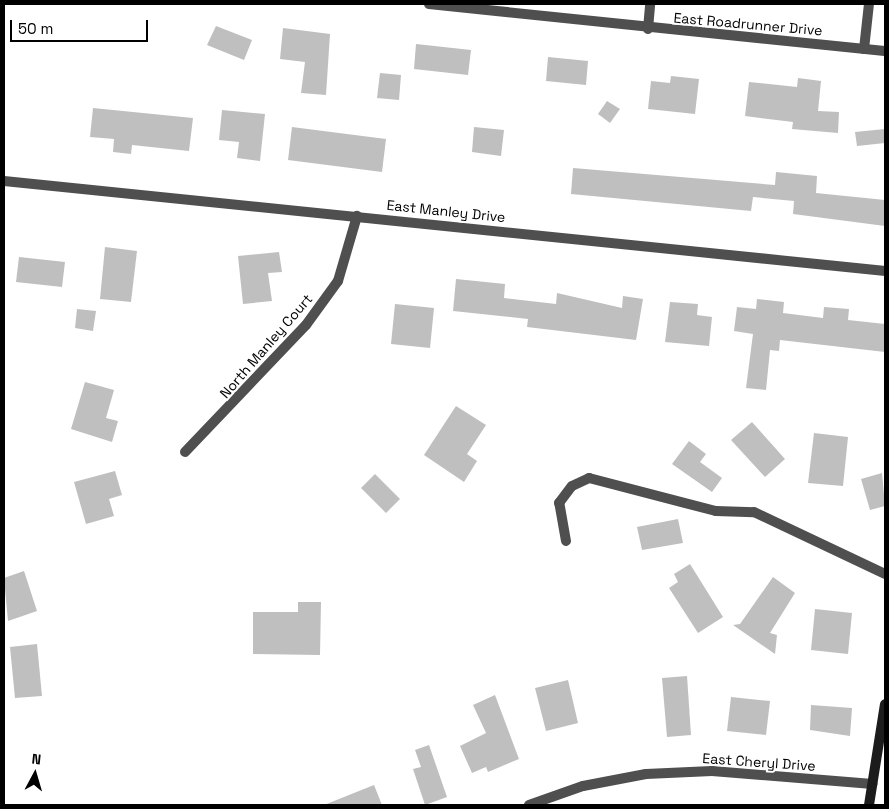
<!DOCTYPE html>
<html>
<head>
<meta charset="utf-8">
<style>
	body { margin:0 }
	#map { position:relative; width:889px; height:809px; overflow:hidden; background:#fff; font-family:"Space Grotesk",sans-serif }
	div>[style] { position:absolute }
	.building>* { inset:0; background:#bfbfbf }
	.lane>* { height:10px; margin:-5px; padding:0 5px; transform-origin:5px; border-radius:5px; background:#4f4f4f }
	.street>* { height:10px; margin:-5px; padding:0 5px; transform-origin:5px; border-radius:5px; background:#4f4f4f }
	.secondary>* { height:10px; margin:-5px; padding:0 5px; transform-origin:5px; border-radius:5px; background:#1c1c1c }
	span { translate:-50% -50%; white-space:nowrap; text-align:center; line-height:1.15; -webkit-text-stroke:4px #fff; paint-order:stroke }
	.street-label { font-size:14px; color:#000 }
	.frame { position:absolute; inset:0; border:5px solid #000; pointer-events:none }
	.north { position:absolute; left:10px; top:749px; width:50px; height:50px; -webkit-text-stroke:4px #fff; paint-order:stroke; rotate:6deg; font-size:14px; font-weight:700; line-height:20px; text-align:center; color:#000 }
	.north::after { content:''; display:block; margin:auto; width:18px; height:22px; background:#000; clip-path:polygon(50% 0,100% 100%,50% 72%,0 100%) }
	.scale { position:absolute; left:10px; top:20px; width:138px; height:22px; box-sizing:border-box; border:2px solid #000; border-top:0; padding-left:6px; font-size:15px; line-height:18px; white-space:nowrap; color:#000; -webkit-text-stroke:4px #fff; paint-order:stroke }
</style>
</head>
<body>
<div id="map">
	<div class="building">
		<i style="clip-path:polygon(216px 26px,252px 40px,244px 60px,207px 45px)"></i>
		<i style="clip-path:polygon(283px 28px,330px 34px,326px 95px,301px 93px,305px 62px,280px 59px)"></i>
		<i style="clip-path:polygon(416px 44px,471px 50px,468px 75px,414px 69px)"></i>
		<i style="clip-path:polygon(548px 57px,588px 61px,586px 85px,546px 81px)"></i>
		<i style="clip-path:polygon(380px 73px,401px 75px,399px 100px,377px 98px)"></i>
		<i style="clip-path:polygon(671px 76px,699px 79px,695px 114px,648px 109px,651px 81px,670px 83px)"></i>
		<i style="clip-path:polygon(798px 78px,821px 81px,818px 111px,839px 112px,838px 133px,792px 129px,793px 122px,745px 116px,749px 82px,797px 87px)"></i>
		<i style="clip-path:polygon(607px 101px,620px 109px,610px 123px,598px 114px)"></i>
		<i style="clip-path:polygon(93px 108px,193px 118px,189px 151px,132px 145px,131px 154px,113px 152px,114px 139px,90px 137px)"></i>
		<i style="clip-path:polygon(222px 110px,265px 114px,260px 161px,237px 158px,239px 142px,219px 140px)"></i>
		<i style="clip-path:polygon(292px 127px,386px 139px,382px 172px,288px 160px)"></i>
		<i style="clip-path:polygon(474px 127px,504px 130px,501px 156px,472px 152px)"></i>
		<i style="clip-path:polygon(885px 129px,885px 143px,857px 146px,855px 132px)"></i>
		<i style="clip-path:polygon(573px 168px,775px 185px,776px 172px,817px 176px,816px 193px,885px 200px,885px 226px,793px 214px,794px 201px,753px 197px,751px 211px,571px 194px)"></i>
		<i style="clip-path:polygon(105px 247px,137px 251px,131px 302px,100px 299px)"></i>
		<i style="clip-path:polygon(279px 252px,282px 272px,268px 273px,272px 301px,243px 304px,238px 256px)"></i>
		<i style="clip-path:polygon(19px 257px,65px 262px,62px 287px,16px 282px)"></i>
		<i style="clip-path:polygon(456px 279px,505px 284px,504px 298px,556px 304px,557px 293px,622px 308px,623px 296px,643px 299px,636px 340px,527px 327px,528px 319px,453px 311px)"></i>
		<i style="clip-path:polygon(757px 299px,784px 302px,783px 313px,823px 318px,824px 307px,849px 309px,848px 320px,885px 324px,885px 352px,780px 340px,779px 351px,770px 350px,766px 390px,746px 388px,753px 334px,734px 331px,737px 307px,756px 309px)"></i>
		<i style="clip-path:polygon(670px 302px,698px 304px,697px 315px,712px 317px,709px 346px,665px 342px)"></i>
		<i style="clip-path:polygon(395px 304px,434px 308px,430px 348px,391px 344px)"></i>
		<i style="clip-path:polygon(77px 309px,96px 311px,93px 331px,75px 328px)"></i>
		<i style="clip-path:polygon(85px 382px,114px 390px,106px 418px,118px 421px,112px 442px,71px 429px)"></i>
		<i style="clip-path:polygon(456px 406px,486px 425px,467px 454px,477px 461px,464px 482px,424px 455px)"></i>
		<i style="clip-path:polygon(752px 422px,785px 459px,765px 477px,731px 440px)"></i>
		<i style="clip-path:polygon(814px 433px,848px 437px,843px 486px,808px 483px)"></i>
		<i style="clip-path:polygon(689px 441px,706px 454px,700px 462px,722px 478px,712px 492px,672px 464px)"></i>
		<i style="clip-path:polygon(115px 471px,122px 495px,109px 499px,114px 516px,86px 524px,74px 482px)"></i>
		<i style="clip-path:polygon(882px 473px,885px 506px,870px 510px,861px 479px)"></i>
		<i style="clip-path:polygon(375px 474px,400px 499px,386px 513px,361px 488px)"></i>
		<i style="clip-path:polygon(678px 519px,683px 543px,642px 550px,637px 527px)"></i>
		<i style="clip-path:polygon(690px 564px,723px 617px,698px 633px,669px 588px,678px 582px,674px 574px)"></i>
		<i style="clip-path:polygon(24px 571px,37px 611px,8px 621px,4px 578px)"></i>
		<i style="clip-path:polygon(773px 577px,795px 593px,770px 633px,777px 635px,775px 654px,733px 625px,740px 624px)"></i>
		<i style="clip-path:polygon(298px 602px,321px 602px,320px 655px,253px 654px,253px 612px,298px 612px)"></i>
		<i style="clip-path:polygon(815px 609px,852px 613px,848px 654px,811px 650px)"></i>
		<i style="clip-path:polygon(37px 644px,42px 696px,15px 698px,10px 647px)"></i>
		<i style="clip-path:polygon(687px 676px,691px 735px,667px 737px,662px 678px)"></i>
		<i style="clip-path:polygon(568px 680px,578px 723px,546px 731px,535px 688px)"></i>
		<i style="clip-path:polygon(495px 695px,519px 759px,488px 772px,486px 767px,472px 773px,460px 746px,486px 733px,473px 705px)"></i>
		<i style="clip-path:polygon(731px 697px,770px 701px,766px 735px,727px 731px)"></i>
		<i style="clip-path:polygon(811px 705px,852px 708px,850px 736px,810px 730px)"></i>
		<i style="clip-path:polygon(429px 745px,447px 797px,425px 805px,413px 769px,421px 767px,415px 750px)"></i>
		<i style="clip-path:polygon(374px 785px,382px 805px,324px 805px)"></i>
	</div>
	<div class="lane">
		<i style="left:566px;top:541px;width:39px;rotate:-100deg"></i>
		<i style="left:559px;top:503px;width:21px;rotate:-53deg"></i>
		<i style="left:572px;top:486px;width:19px;rotate:-25deg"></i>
		<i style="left:589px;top:478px;width:131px;rotate:14.6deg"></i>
		<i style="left:716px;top:511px;width:38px;rotate:2deg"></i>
	</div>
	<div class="street">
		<i style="left:429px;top:4px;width:458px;rotate:5.9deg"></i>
		<i style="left:648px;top:29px;width:25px;rotate:-85deg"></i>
		<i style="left:864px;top:49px;width:45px;rotate:-83.7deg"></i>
		<i style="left:4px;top:181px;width:886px;rotate:5.83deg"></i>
		<i style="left:185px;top:452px;width:175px;rotate:-46.4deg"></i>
		<i style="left:306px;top:325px;width:54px;rotate:-54deg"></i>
		<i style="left:338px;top:281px;width:68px;rotate:-73.7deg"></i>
		<i style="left:754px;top:512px;width:145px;rotate:25.3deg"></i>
		<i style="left:529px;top:805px;width:57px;rotate:-19.4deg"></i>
		<i style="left:583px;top:786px;width:64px;rotate:-10.8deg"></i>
		<i style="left:646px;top:774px;width:66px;rotate:-2.6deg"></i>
		<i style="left:712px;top:771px;width:161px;rotate:4.6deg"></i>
	</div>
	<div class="secondary">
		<i style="left:869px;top:805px;width:102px;rotate:-81deg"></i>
	</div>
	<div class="street-label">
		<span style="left:748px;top:24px;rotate:5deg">East Roadrunner Drive</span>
		<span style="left:446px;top:211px;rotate:6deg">East Manley Drive</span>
		<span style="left:266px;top:346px;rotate:-49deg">North Manley Court</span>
		<span style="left:759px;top:762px;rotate:4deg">East Cheryl Drive</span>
	</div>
	<div class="frame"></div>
	<div class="north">N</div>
	<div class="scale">50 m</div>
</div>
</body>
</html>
